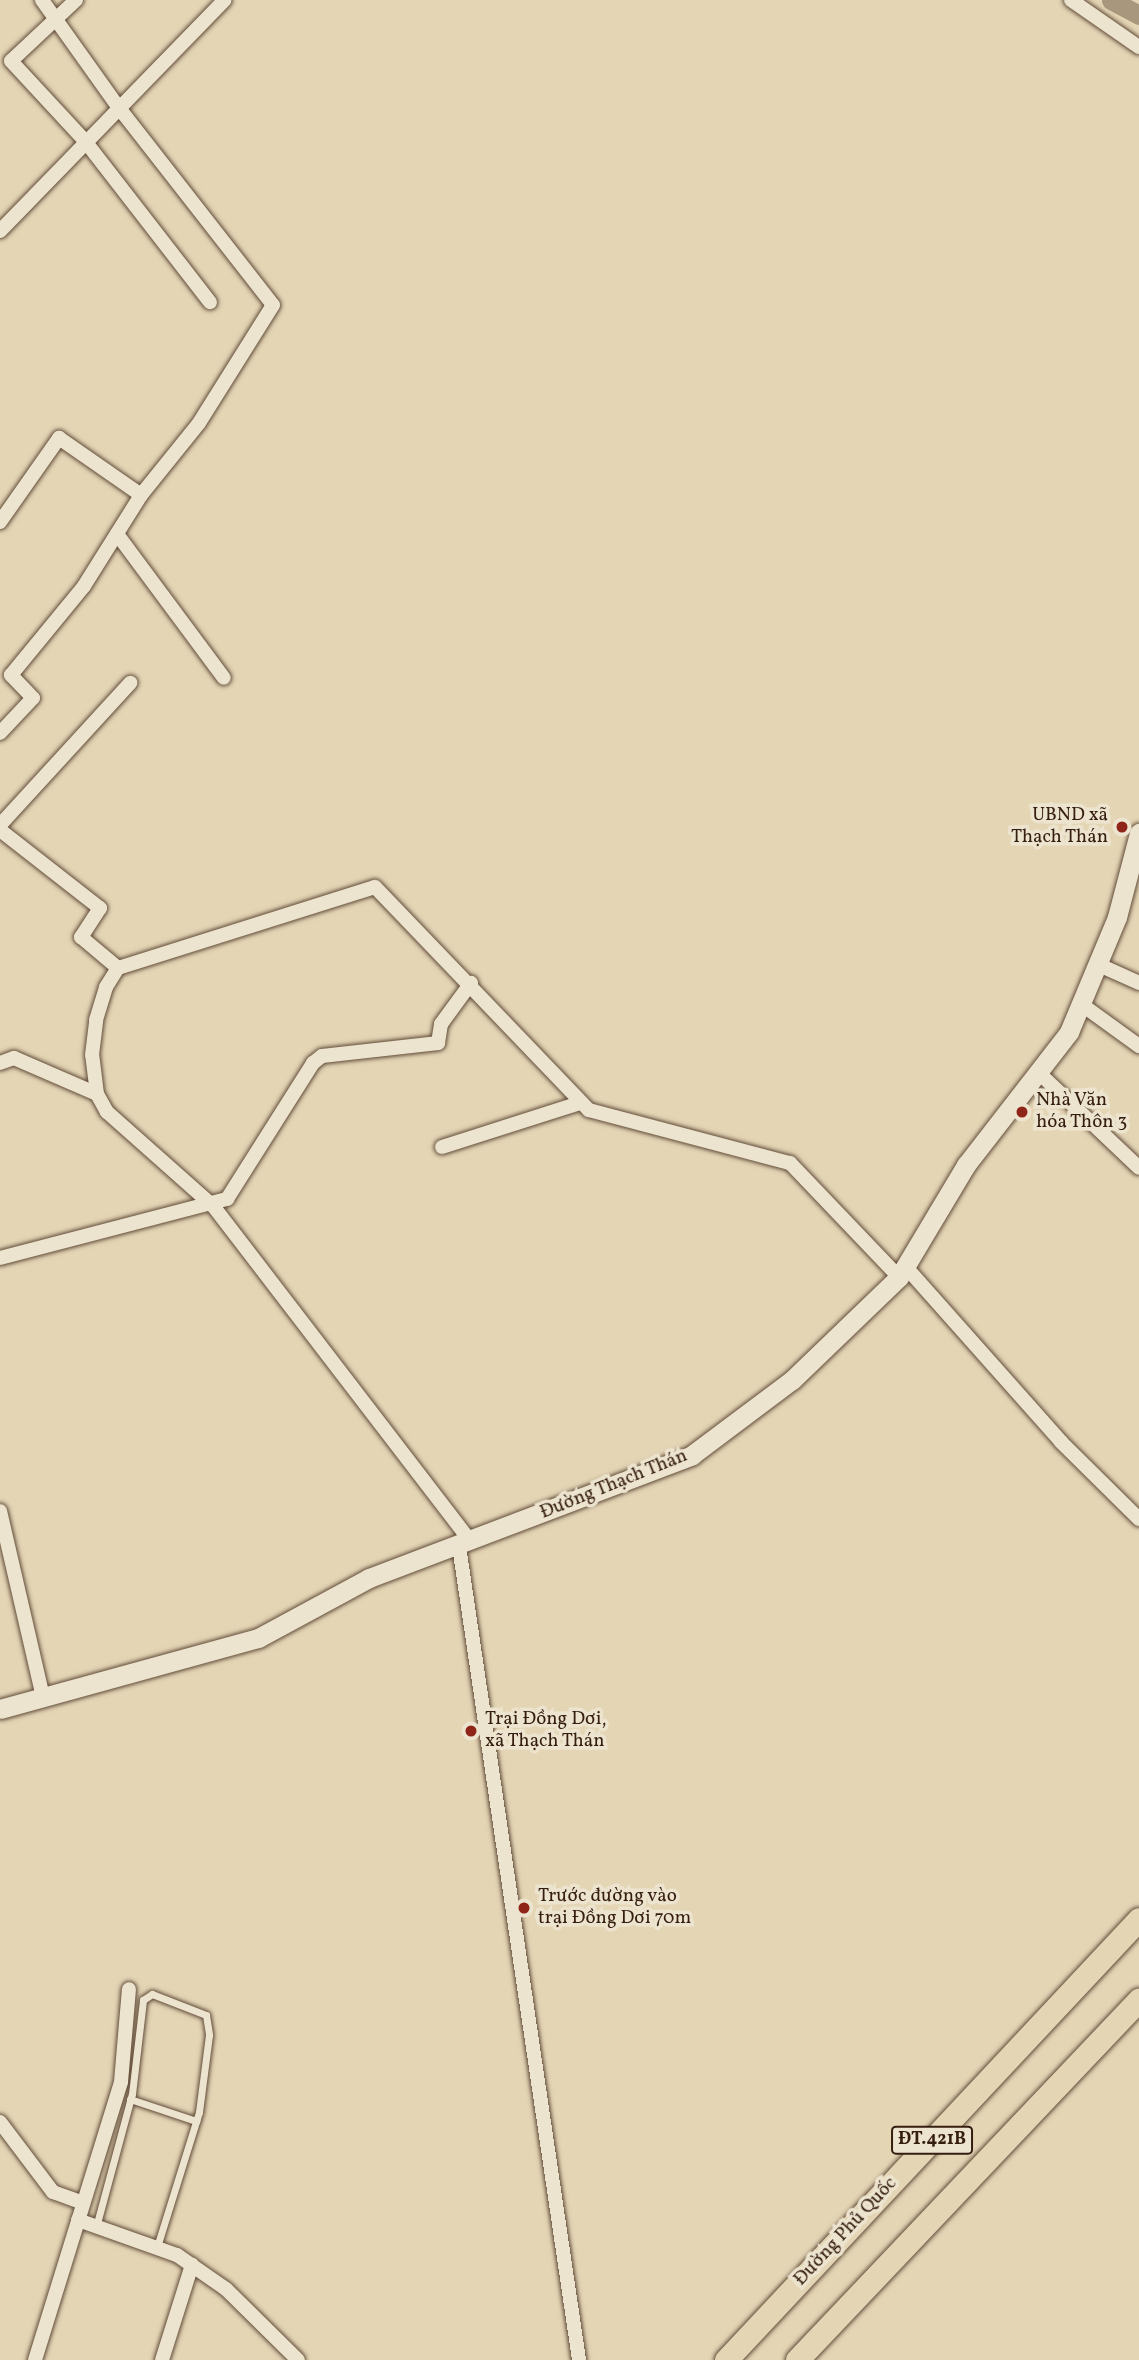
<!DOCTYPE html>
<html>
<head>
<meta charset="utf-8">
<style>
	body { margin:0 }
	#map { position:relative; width:1139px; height:2360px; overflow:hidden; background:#e4d5b5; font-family:Vollkorn,serif }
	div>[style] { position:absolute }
	.canal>* { height:19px; margin:-9.5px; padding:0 9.5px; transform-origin:9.5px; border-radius:9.5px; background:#a8977d }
	.roads { filter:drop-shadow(0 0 2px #614c39) drop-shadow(0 0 2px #614c39) }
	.service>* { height:7px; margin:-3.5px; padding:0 3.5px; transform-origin:3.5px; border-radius:3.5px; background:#ede4cf }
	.minor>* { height:14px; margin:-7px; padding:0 7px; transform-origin:7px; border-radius:7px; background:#ede4cf }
	.tertiary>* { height:19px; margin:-9.5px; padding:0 9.5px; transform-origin:9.5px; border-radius:9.5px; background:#ede4cf }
	.primary>* { height:23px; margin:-11.5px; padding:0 11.5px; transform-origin:11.5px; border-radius:11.5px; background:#e4d5b5 }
	.dots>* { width:19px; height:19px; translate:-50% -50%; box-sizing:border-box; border:4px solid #ede4cf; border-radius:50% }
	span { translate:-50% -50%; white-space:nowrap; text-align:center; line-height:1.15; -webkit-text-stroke:7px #ede4cf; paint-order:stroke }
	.shield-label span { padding:2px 5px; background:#ede4cf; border:2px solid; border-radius:5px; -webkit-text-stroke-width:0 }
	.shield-label { font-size:18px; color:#351e10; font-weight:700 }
	.poi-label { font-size:19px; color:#351e10 }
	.right { translate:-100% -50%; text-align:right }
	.left { translate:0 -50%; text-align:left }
	.street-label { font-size:19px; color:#351e10 }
</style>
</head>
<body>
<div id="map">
	<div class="canal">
		<i style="left:1111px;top:0;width:32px;rotate:28deg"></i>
	</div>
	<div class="roads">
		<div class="service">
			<i style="left:130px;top:2099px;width:70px;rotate:18.4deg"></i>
			<i style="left:96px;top:2227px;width:138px;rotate:-74.9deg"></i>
			<i style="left:132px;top:2094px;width:95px;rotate:-83.3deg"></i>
			<i style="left:143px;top:2000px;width:11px;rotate:-34deg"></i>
			<i style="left:152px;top:1994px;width:58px;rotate:21.3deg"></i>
			<i style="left:206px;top:2015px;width:20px;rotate:81deg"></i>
			<i style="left:209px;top:2035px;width:78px;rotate:97.4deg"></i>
			<i style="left:199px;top:2112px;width:141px;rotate:107.3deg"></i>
		</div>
		<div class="minor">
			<i style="left:76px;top:0;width:89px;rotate:136.8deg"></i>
			<i style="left:11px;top:61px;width:109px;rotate:47.2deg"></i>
			<i style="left:85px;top:141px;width:204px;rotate:52.2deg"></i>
			<i style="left:1071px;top:0;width:83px;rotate:34.7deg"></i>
			<i style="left:0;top:231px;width:322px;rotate:-45.8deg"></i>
			<i style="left:0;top:522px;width:103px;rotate:-54.9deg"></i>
			<i style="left:59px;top:438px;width:100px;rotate:34.8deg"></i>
			<i style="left:117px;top:534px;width:179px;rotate:53.4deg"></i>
			<i style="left:0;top:733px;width:48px;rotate:-46.7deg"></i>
			<i style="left:33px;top:698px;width:32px;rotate:-134deg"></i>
			<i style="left:11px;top:675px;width:115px;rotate:-50.6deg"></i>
			<i style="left:84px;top:586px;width:107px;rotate:-57.9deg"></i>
			<i style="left:141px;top:495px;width:92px;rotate:-51.1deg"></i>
			<i style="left:199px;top:423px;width:139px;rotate:-57.9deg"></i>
			<i style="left:273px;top:305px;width:250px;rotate:-128deg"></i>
			<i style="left:119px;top:108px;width:133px;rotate:-125.5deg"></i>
			<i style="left:0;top:825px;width:193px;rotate:-47.5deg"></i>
			<i style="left:0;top:830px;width:127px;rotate:38deg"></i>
			<i style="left:100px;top:908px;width:35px;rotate:123deg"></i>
			<i style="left:81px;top:937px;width:48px;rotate:40deg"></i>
			<i style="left:1097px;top:964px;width:46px;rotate:24.3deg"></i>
			<i style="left:1081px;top:1004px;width:72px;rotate:35.9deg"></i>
			<i style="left:0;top:1063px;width:15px;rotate:-20deg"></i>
			<i style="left:14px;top:1058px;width:90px;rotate:23.4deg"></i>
			<i style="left:1038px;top:1072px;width:139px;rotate:43.5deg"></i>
			<i style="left:442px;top:1147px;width:145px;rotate:-17.7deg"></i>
			<i style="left:0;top:1258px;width:235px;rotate:-14.6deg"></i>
			<i style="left:227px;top:1199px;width:161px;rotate:-57.7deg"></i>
			<i style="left:313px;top:1063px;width:11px;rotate:-38deg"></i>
			<i style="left:322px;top:1056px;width:117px;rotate:-6.4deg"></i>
			<i style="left:438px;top:1043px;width:19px;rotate:-81deg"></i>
			<i style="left:441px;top:1024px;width:51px;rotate:-53.8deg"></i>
			<i style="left:905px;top:1266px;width:235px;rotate:48.4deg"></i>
			<i style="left:1061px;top:1442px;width:110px;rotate:44.6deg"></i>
			<i style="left:0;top:1511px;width:191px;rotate:77deg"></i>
			<i style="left:471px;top:1542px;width:424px;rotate:-127.5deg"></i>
			<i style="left:213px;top:1206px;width:142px;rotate:-138.4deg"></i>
			<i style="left:107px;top:1112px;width:21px;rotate:-119deg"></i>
			<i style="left:97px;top:1094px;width:39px;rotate:-97deg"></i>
			<i style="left:92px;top:1055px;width:35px;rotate:-83deg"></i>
			<i style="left:96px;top:1020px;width:34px;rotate:-73deg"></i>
			<i style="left:106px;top:987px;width:22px;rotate:-58deg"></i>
			<i style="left:118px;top:968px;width:269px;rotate:-17.5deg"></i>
			<i style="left:375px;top:887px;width:309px;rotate:46.2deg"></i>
			<i style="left:589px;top:1110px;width:208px;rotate:14.8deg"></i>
			<i style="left:790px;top:1163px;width:158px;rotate:46.3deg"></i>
			<i style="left:459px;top:1546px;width:823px;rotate:81.61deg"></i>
			<i style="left:0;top:2122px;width:88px;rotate:52.9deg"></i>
			<i style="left:53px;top:2192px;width:32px;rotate:20deg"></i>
			<i style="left:78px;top:2220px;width:105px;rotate:19.5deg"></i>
			<i style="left:177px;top:2255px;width:60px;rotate:34.8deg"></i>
			<i style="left:226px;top:2289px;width:101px;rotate:44.6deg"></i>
			<i style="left:35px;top:2360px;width:291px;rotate:-72.8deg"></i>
			<i style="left:121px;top:2082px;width:93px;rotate:-85.1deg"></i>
			<i style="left:162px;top:2360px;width:100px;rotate:-72.5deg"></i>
		</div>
		<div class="tertiary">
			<i style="left:0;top:1709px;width:268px;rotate:-15.4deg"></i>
			<i style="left:258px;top:1638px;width:126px;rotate:-28.4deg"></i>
			<i style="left:369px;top:1578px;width:346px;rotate:-20.8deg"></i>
			<i style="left:692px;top:1455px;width:125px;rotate:-36.9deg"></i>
			<i style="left:792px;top:1380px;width:149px;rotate:-43.9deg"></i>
			<i style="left:899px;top:1277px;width:131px;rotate:-59.1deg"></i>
			<i style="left:966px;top:1165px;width:168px;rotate:-52.2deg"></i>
			<i style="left:1069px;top:1032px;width:125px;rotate:-67.3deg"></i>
			<i style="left:1117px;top:917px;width:87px;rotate:-75.3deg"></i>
		</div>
		<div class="primary">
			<i style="left:726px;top:2360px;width:604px;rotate:-46.88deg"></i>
			<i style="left:797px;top:2360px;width:497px;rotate:-46.5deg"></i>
		</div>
	</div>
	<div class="dots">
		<i style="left:1122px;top:827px;background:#8f2418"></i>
		<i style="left:1022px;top:1112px;background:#8f2418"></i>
		<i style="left:471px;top:1731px;background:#8f2418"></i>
		<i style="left:524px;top:1908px;background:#8f2418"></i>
	</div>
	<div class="shield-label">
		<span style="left:932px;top:2140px">ĐT.421B</span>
	</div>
	<div class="poi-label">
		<span class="right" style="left:1108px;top:827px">UBND xã<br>Thạch Thán</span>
		<span class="left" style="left:1036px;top:1112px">Nhà Văn<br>hóa Thôn 3</span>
		<span class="left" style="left:485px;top:1731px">Trại Đồng Dơi,<br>xã Thạch Thán</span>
		<span class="left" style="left:538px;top:1908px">Trước đường vào<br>trại Đồng Dơi 70m</span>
	</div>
	<div class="street-label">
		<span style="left:614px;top:1485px;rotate:-22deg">Đường Thạch Thán</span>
		<span style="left:846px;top:2232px;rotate:-47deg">Đường Phủ Quốc</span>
	</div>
</div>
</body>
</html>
